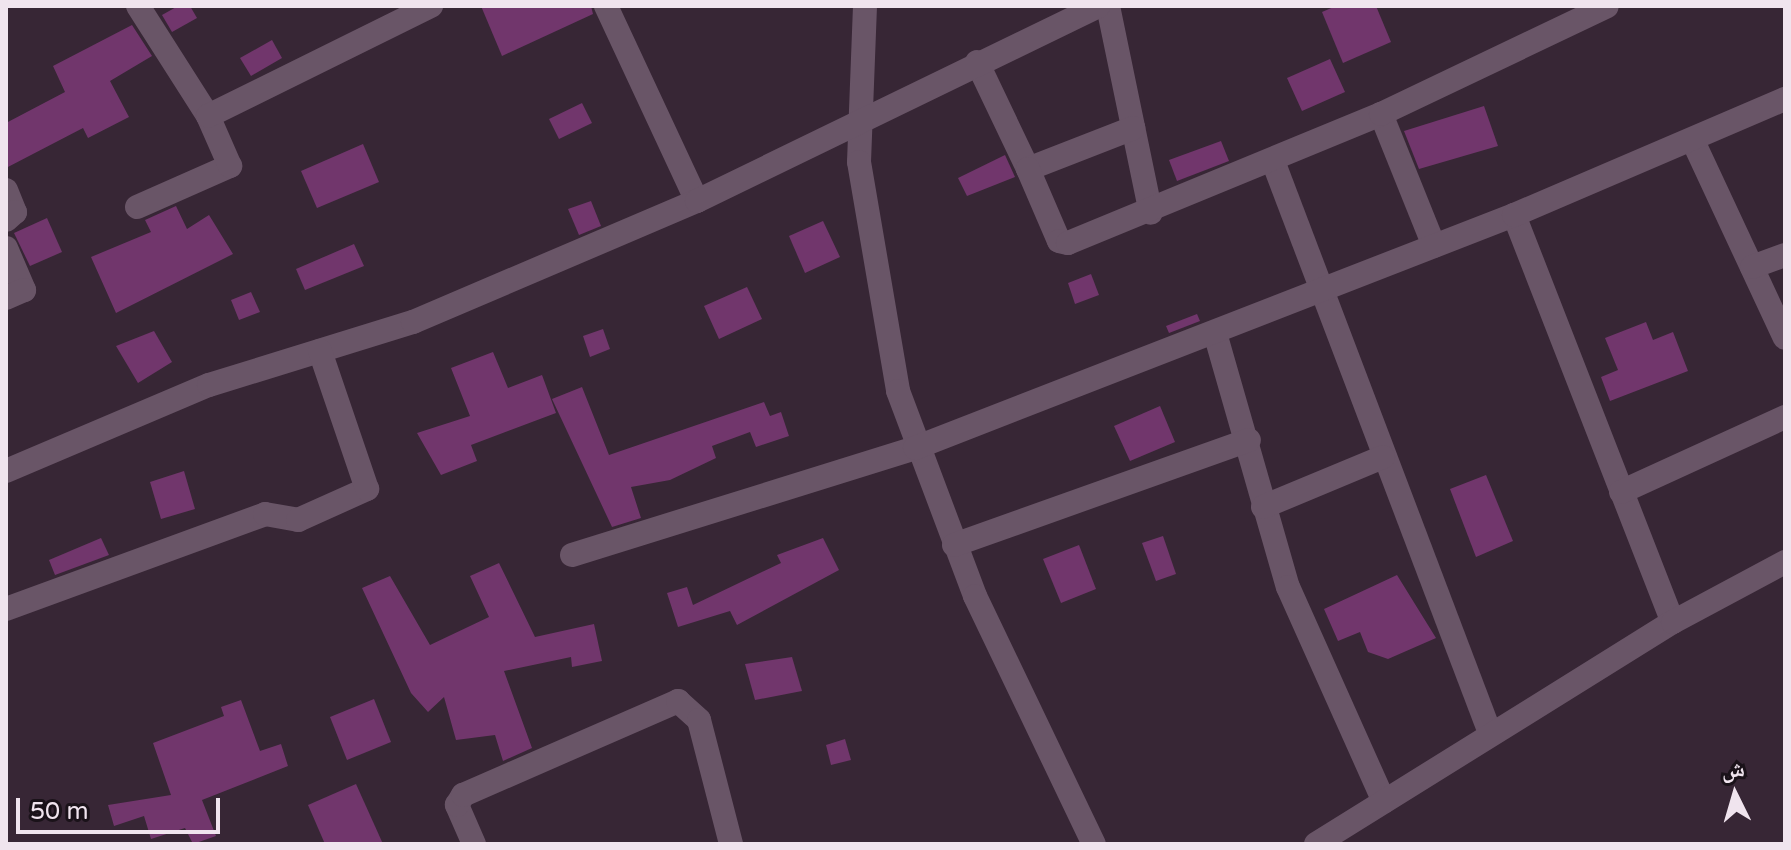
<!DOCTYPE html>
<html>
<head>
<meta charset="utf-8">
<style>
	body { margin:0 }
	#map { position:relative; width:1791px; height:850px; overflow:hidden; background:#372635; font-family:"Varela Round","Noto Naskh Arabic",sans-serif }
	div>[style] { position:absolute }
	.building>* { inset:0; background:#71366c }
	.minor>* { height:24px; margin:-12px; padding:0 12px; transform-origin:12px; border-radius:12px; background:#695567 }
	span { translate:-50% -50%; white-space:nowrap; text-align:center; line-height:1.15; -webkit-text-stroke:7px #1a1219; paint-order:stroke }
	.frame { position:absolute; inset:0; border:8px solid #f0e4ee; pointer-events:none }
	.north { position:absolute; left:1695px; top:754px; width:80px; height:80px; -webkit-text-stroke:6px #1a1219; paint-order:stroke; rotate:355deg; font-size:22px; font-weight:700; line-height:32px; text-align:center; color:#f0e4ee }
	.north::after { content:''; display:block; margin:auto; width:28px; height:36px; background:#f0e4ee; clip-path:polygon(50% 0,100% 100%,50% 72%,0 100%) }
	.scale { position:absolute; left:16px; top:798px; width:204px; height:36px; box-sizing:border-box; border:4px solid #f0e4ee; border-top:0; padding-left:10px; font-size:24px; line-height:28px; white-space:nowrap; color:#f0e4ee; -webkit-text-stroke:6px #1a1219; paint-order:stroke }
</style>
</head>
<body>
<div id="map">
	<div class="building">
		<i style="clip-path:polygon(178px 6px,190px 6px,197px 18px,172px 32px,162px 15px)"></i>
		<i style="clip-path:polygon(481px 6px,591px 6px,593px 14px,502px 56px)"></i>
		<i style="clip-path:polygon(1336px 6px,1376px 6px,1391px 42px,1343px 63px,1322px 12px)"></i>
		<i style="clip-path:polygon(132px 25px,152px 56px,110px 81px,129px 117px,88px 138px,83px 128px,6px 168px,6px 123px,65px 92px,53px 66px)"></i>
		<i style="clip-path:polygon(272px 40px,282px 58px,251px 76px,240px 58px)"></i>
		<i style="clip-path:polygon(1330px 59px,1345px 92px,1302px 111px,1287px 78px)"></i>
		<i style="clip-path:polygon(582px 103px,592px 123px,559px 139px,549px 119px)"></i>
		<i style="clip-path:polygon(1484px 106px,1498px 146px,1419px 169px,1404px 131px)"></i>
		<i style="clip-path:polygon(1221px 141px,1229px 161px,1177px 181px,1169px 160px)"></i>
		<i style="clip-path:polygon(363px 144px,379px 182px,317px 208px,301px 171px)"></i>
		<i style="clip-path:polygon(1005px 155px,1015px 177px,967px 196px,958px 178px)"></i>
		<i style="clip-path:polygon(591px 201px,601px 226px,579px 235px,568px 209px)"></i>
		<i style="clip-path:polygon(176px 206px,187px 229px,209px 215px,233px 254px,116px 313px,91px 257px,151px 232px,145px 220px)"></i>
		<i style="clip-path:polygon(47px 218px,62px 252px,30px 266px,14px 233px)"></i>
		<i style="clip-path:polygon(823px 221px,840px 257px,805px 273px,789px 236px)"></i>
		<i style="clip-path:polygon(354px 244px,364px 266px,305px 290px,296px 269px)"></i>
		<i style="clip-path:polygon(1091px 274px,1099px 295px,1075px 304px,1068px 283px)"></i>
		<i style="clip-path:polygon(747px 287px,762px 319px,719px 339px,704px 306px)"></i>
		<i style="clip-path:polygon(251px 292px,260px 312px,239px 320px,231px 300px)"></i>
		<i style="clip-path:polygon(1197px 314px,1200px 321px,1169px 333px,1166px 326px)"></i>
		<i style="clip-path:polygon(1646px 322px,1653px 340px,1673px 332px,1688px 371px,1610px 401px,1601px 377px,1618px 370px,1605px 338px)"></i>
		<i style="clip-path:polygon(603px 329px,610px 349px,590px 357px,583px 336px)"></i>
		<i style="clip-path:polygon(154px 331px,172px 362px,138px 383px,116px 346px)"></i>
		<i style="clip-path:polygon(493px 352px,508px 388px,542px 375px,556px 413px,471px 445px,477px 461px,441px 475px,417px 433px,470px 416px,451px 368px)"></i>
		<i style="clip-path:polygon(582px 387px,609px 455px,764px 402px,770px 416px,781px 412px,789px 436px,756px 447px,750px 432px,712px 446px,716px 458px,670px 480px,631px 487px,641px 518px,612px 527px,552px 399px)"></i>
		<i style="clip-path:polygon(1160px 406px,1175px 442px,1130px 461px,1114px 426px)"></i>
		<i style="clip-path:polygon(184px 471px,195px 509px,161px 519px,150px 482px)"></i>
		<i style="clip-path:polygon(1486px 475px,1513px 541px,1476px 557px,1450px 489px)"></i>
		<i style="clip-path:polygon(1163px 536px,1176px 574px,1156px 581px,1142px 543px)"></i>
		<i style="clip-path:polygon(101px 538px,109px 555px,55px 575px,49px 560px)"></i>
		<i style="clip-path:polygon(823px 538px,839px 570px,737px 625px,730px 611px,678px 627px,667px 593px,687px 587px,693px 605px,781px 563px,777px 555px)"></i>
		<i style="clip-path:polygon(1079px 545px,1096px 589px,1061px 603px,1043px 559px)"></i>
		<i style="clip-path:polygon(499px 563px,535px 637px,594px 624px,602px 661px,572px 667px,571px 657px,504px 671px,532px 748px,503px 761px,495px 735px,456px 740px,444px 697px,428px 712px,411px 693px,362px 588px,390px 576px,430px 645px,489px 617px,470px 576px)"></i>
		<i style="clip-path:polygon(1397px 575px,1436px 638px,1388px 659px,1368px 652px,1360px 632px,1338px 641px,1324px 609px)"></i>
		<i style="clip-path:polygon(792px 657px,802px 691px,755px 700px,745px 664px)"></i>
		<i style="clip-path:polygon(374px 699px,391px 742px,347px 760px,330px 717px)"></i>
		<i style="clip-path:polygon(241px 700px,260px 751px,281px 744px,288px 766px,202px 800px,216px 836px,193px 844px,185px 828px,151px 839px,144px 816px,114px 826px,108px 805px,171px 795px,153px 743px,224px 716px,221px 707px)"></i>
		<i style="clip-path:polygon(845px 739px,851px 760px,831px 765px,826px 745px)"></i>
		<i style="clip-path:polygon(356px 784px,383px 844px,325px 844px,308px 805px)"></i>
	</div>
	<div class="minor">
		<i style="left:138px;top:6px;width:130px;rotate:57.5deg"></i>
		<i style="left:606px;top:6px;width:215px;rotate:65deg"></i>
		<i style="left:865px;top:6px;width:156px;rotate:92.2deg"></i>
		<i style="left:859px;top:162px;width:232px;rotate:80.3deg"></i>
		<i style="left:898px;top:391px;width:219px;rotate:69.4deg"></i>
		<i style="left:975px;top:596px;width:275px;rotate:64.4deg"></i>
		<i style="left:1108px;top:6px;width:211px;rotate:78.3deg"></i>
		<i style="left:977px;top:62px;width:119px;rotate:64.5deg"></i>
		<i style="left:1028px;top:169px;width:113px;rotate:-21.3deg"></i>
		<i style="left:1381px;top:114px;width:142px;rotate:68.1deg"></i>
		<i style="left:1693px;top:141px;width:217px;rotate:65deg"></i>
		<i style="left:1273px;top:161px;width:612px;rotate:69.22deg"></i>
		<i style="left:1028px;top:169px;width:78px;rotate:66.7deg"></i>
		<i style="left:1059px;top:241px;width:9px;rotate:13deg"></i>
		<i style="left:1068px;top:243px;width:339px;rotate:-22.4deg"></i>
		<i style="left:1381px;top:114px;width:250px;rotate:-25.5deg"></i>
		<i style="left:6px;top:190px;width:24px;rotate:68deg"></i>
		<i style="left:15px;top:212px;width:12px;rotate:138deg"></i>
		<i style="left:137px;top:207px;width:102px;rotate:-23.8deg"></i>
		<i style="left:230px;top:166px;width:55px;rotate:-113.7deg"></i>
		<i style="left:208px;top:116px;width:249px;rotate:-26.3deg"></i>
		<i style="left:1514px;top:215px;width:437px;rotate:68.7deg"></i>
		<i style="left:6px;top:248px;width:46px;rotate:66.8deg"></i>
		<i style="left:24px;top:290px;width:20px;rotate:156deg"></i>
		<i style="left:1752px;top:267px;width:35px;rotate:-20deg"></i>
		<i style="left:1215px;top:333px;width:264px;rotate:74deg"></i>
		<i style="left:1288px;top:587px;width:235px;rotate:65.9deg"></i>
		<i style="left:6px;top:471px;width:220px;rotate:-23deg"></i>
		<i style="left:209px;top:385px;width:214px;rotate:-17.2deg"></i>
		<i style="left:413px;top:322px;width:309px;rotate:-23.1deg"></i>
		<i style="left:697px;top:201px;width:446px;rotate:-25.9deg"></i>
		<i style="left:1621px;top:492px;width:180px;rotate:-24.6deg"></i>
		<i style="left:1263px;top:507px;width:130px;rotate:-22.6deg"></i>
		<i style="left:954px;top:545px;width:313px;rotate:-19.6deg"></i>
		<i style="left:572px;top:555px;width:359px;rotate:-17.3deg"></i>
		<i style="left:915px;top:448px;width:643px;rotate:-21.26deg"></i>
		<i style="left:1514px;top:215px;width:295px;rotate:-23.2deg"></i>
		<i style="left:6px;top:609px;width:276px;rotate:-20.1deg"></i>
		<i style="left:265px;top:514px;width:34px;rotate:10deg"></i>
		<i style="left:298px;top:520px;width:76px;rotate:-24.2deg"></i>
		<i style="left:367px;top:489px;width:146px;rotate:-108.8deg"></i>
		<i style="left:474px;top:844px;width:43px;rotate:-113.6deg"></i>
		<i style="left:457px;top:805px;width:12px;rotate:-59deg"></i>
		<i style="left:463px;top:795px;width:235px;rotate:-23.6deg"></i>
		<i style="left:678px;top:701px;width:28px;rotate:42deg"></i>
		<i style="left:699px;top:720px;width:128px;rotate:75.5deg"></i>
		<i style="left:1316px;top:844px;width:420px;rotate:-31.9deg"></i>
		<i style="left:1673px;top:622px;width:127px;rotate:-28.2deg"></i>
	</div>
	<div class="frame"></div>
	<div class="north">ش</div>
	<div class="scale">50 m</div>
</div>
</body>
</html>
